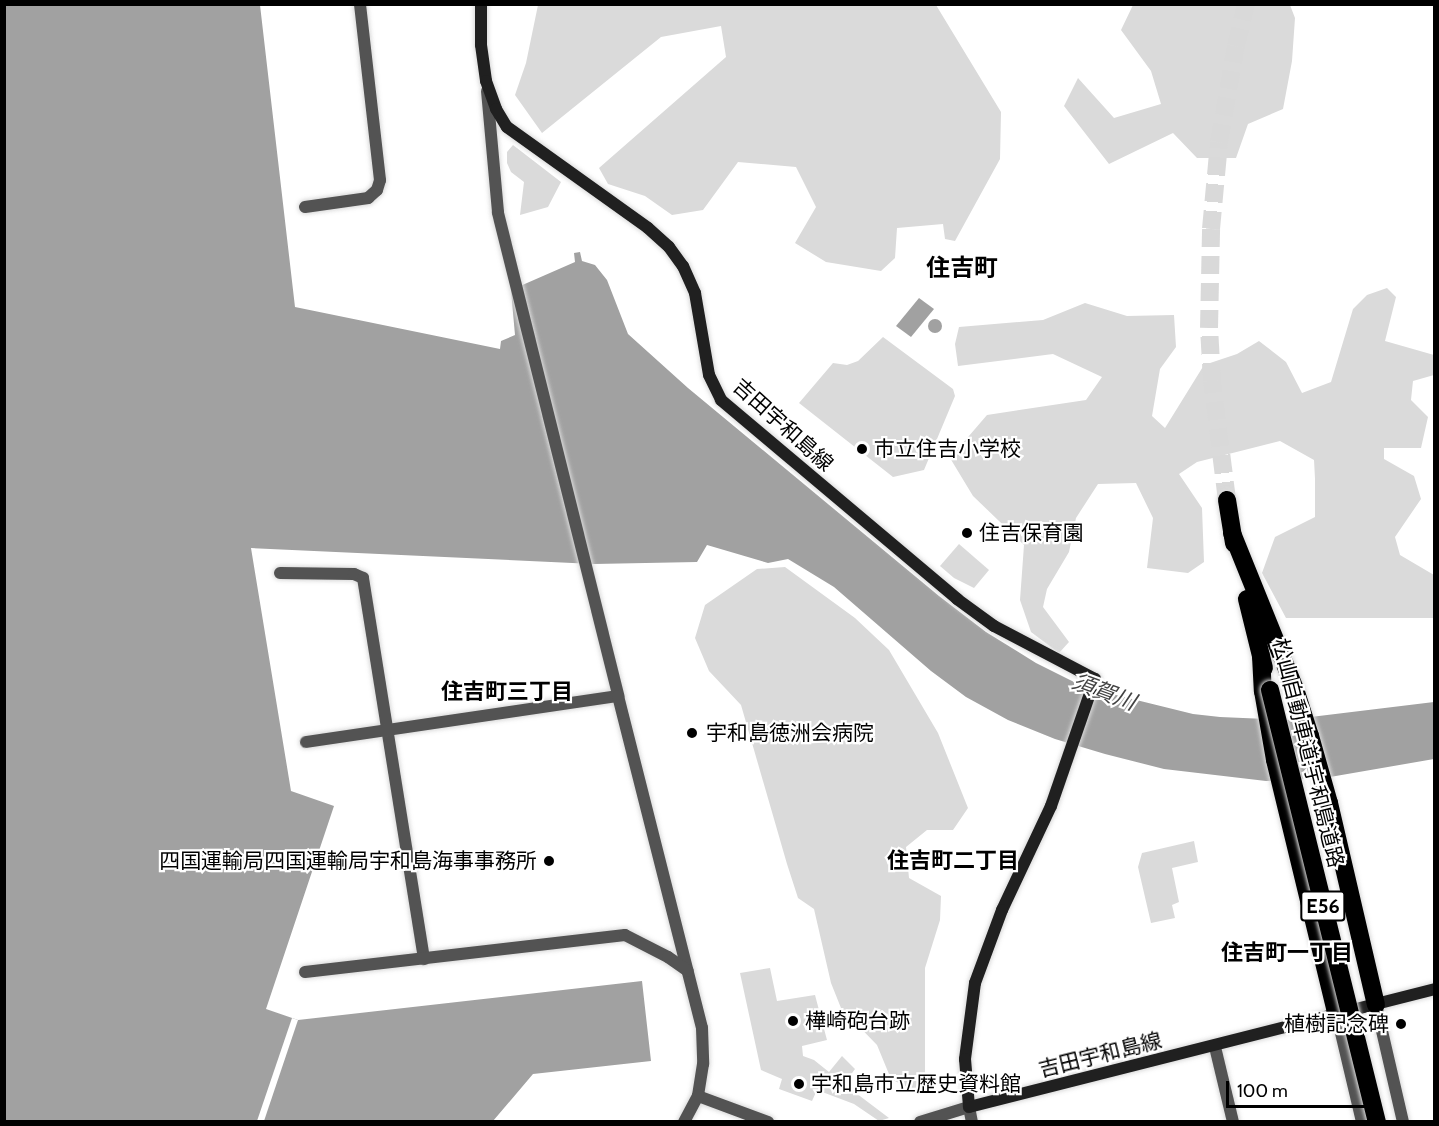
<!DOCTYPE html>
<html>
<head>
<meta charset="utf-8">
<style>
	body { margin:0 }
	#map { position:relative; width:1439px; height:1126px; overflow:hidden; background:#fff; font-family:Cabin,"Noto Sans JP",sans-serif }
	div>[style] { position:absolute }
	.green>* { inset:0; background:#dadada }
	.water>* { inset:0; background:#a1a1a1 }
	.round { border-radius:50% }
	.pier>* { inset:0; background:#fff }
	.motorway-tunnel>* { height:18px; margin-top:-9px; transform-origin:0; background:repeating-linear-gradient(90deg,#d9d9d9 0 18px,transparent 0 27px) }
	.roads { filter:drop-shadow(0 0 2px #dbdbdb) drop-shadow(0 0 2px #dbdbdb) }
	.tertiary>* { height:12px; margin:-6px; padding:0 6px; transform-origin:6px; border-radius:6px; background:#535353 }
	.secondary>* { height:12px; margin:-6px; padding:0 6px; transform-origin:6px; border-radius:6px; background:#202020 }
	.motorway>* { height:18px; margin:-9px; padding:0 9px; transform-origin:9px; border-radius:9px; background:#000 }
	.bridges { filter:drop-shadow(0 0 2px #dbdbdb) drop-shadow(0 0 2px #dbdbdb) }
	.motorway-bridge>* { height:18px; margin:-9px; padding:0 9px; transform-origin:9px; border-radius:9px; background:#000 }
	.dots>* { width:16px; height:16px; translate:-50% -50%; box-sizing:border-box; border:3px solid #fff; border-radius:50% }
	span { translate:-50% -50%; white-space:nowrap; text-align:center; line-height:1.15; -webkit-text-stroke:4.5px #fff; paint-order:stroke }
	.shield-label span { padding:2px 4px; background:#fff; border:2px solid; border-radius:4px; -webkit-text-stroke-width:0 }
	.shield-label { font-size:20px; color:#000; font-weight:700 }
	.street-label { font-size:21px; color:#000 }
	.poi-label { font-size:21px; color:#000 }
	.left { translate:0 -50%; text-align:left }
	.right { translate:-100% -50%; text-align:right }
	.neighbourhood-label { font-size:22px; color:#000; font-weight:700 }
	.water-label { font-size:22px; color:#424242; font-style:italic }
	.quarter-label { font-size:24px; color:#000; font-weight:700 }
	.frame { position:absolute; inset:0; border:6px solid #000; pointer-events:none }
	.scale { position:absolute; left:1226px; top:1081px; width:147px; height:27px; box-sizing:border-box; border:3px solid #000; border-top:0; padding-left:8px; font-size:18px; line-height:21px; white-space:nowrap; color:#000; -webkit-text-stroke:4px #fff; paint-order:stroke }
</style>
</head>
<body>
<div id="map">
	<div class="green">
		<i style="clip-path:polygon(538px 5px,936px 5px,1001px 112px,1000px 159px,955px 241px,945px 239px,943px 224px,897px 228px,895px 258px,881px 271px,826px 262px,795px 243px,816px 207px,796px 167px,738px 162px,703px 210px,672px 215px,645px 196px,608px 184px,599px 168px,726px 57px,721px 26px,661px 37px,542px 133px,515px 95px,526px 63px)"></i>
		<i style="clip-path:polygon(1133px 5px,1290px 5px,1295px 18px,1292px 61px,1283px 109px,1248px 124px,1236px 158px,1197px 158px,1173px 133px,1109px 164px,1064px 106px,1078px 78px,1114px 118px,1161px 104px,1151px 71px,1121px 30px)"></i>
		<i style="clip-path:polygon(513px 145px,561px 182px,548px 207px,520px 215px,524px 182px,511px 172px,507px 163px,507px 152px)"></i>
		<i style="clip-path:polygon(1387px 288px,1396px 297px,1385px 341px,1434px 355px,1434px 375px,1413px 381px,1411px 400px,1428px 417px,1421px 448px,1384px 448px,1384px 459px,1414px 476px,1421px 499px,1395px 537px,1400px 555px,1434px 575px,1434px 618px,1286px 618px,1262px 573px,1275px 537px,1315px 517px,1315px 479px,1314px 460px,1280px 441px,1197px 462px,1179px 474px,1202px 508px,1204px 562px,1188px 573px,1147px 568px,1153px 518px,1136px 483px,1098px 484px,1076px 518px,1069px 552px,1047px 589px,1043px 607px,1069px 642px,1059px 653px,1031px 632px,1020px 600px,1024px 545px,973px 496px,950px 458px,987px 415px,1086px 400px,1102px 377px,1053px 354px,958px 366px,955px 344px,959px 327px,1043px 320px,1085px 303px,1127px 316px,1174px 315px,1176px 347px,1160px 369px,1152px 416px,1165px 428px,1204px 365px,1237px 354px,1259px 341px,1286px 362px,1302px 393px,1331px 382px,1353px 309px,1367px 295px)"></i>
		<i style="clip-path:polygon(883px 337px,953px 389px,955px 396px,924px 470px,893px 477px,799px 403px,833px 363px,847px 365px,858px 361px)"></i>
		<i style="clip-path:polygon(959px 544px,989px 570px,974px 588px,954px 578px,940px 566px)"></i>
		<i style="clip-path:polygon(785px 567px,855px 618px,889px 650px,938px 733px,968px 808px,953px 830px,927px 830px,906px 847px,909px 878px,941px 896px,940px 920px,925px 968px,925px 1078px,915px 1091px,891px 1079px,877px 1045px,841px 1008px,831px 983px,814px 909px,798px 898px,787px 864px,741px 705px,709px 671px,695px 638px,705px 605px,757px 569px)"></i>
		<i style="clip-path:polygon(1194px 841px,1198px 862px,1172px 868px,1179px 902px,1172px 905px,1175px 918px,1151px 923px,1138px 867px,1142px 853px)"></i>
		<i style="clip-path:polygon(770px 968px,777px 1001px,815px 995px,827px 1040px,802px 1046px,803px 1056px,814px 1060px,829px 1072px,842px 1056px,855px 1069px,844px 1084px,889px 1118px,879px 1121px,854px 1104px,817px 1090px,812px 1101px,779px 1089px,782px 1079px,761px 1070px,740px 973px)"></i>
	</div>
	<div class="water">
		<i style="clip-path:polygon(5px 5px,260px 5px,295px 307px,500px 349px,501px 341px,515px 335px,511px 290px,575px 262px,574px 253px,580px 252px,582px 261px,595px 265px,607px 280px,628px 334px,688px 388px,939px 596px,986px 632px,1036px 663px,1076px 683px,1112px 694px,1193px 714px,1220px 717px,1286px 720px,1434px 702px,1434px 759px,1330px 777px,1266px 781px,1164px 769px,1105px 754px,1055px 739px,1008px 720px,966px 697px,931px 671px,834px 587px,788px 559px,768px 563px,707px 545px,697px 562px,594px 564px,251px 548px,291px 791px,334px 806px,266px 1009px,298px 1020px,642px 981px,651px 1061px,533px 1074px,493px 1121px,5px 1122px)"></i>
		<i style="clip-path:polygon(919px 298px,934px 309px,911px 337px,896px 326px)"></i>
		<i class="round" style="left:928px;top:319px;width:14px;height:14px"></i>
	</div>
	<div class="pier">
		<i style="clip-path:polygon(292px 1018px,298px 1020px,264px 1121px,257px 1121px)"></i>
	</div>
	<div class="motorway-tunnel">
		<i style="left:1227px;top:500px;width:120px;rotate:-97.2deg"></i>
		<i style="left:1212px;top:381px;width:53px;rotate:-93.2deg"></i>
		<i style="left:1209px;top:328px;width:99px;rotate:-88.8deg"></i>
		<i style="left:1211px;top:229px;width:87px;rotate:-84.7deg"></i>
		<i style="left:1219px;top:142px;width:97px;rotate:-80deg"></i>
		<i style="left:1236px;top:46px;width:43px;rotate:-76.6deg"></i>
	</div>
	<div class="roads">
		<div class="tertiary">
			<i style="left:487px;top:91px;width:122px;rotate:84.8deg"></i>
			<i style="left:498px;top:213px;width:498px;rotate:76deg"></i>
			<i style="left:305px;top:207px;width:64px;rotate:-8.1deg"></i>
			<i style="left:368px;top:198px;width:12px;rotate:-42deg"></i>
			<i style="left:377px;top:190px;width:10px;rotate:-73deg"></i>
			<i style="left:380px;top:180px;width:177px;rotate:-96.5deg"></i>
			<i style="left:280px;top:573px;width:74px;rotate:0.8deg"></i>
			<i style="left:354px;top:574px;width:10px;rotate:24deg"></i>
			<i style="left:363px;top:578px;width:386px;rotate:80.9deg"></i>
			<i style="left:306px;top:742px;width:315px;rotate:-8.4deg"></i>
			<i style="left:618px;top:696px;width:342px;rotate:75.8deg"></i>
			<i style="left:702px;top:1028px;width:36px;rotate:88deg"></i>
			<i style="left:703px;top:1064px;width:32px;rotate:99deg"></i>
			<i style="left:698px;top:1096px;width:75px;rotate:20.4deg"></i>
			<i style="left:305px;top:972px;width:322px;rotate:-6.6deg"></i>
			<i style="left:625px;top:935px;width:48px;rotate:27.1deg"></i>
			<i style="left:668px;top:957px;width:24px;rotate:35deg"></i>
			<i style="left:1376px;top:1005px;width:120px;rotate:77deg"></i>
			<i style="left:1337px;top:1016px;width:109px;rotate:76.7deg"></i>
			<i style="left:1215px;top:1047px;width:77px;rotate:76.5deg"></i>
			<i style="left:684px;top:1122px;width:30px;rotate:-62deg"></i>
			<i style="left:920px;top:1122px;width:51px;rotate:-17deg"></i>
			<i style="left:969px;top:1107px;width:15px;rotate:79deg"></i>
		</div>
		<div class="secondary">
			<i style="left:481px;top:4px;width:41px;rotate:90deg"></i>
			<i style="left:481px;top:45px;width:36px;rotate:82deg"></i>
			<i style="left:486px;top:81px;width:30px;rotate:70deg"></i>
			<i style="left:496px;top:109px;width:21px;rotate:59deg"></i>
			<i style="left:507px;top:127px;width:173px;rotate:35.6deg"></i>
			<i style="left:648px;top:228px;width:28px;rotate:42deg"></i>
			<i style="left:669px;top:247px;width:24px;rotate:54deg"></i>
			<i style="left:683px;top:266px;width:30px;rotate:66deg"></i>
			<i style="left:695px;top:293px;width:83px;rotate:80.3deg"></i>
			<i style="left:709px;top:375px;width:28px;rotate:64deg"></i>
			<i style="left:721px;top:400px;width:309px;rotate:40.1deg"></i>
			<i style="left:957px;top:599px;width:46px;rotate:36.1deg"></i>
			<i style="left:994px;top:626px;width:114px;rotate:27.7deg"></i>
			<i style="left:1095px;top:679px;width:134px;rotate:109.1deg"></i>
			<i style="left:1051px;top:806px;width:115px;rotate:115.2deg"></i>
			<i style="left:1002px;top:910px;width:78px;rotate:110.3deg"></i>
			<i style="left:975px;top:983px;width:77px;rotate:97.5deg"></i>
			<i style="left:965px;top:1059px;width:48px;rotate:85.2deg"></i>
			<i style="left:969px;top:1107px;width:480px;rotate:-14.2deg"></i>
		</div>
		<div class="motorway">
			<i style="left:1227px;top:500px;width:44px;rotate:80.8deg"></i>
			<i style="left:1232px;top:533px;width:168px;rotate:68deg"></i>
			<i style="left:1295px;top:689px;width:49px;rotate:72.3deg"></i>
			<i style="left:1310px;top:736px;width:70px;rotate:74.2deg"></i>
			<i style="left:1329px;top:803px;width:207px;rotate:76.9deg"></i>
			<i style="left:1247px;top:599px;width:71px;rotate:76.2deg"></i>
			<i style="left:1261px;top:656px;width:35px;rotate:87deg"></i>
			<i style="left:1263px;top:691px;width:70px;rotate:80.1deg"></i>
			<i style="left:1275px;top:760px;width:263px;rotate:76.4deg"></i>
		</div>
	</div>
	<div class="bridges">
		<div class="motorway-bridge">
			<i style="left:1270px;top:690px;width:445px;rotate:76.1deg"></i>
		</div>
	</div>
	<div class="dots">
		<i style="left:862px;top:449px;background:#000"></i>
		<i style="left:967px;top:533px;background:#000"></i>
		<i style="left:692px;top:733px;background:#000"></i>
		<i style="left:549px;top:861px;background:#000"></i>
		<i style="left:793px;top:1021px;background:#000"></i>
		<i style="left:1401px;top:1024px;background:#000"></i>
		<i style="left:799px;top:1084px;background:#000"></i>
	</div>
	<div class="shield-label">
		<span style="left:1323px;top:906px">E56</span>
	</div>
	<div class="street-label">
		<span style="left:783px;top:425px;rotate:42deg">吉田宇和島線</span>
		<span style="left:1308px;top:753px;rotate:76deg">松山自動車道;宇和島道路</span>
		<span style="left:1100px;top:1055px;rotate:-14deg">吉田宇和島線</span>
	</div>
	<div class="poi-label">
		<span class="left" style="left:874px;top:449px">市立住吉小学校</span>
		<span class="left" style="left:979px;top:533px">住吉保育園</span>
		<span class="left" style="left:706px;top:733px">宇和島徳洲会病院</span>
		<span class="right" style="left:537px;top:861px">四国運輸局四国運輸局宇和島海事事務所</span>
		<span class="left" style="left:805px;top:1021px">樺崎砲台跡</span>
		<span class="right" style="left:1389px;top:1024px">植樹記念碑</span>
		<span class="left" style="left:811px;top:1084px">宇和島市立歴史資料館</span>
	</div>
	<div class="neighbourhood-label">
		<span style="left:507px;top:692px">住吉町三丁目</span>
		<span style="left:953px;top:861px">住吉町二丁目</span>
		<span style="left:1287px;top:953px">住吉町一丁目</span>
	</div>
	<div class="water-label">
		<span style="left:1104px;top:692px;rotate:20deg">須賀川</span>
	</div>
	<div class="quarter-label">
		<span style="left:962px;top:268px">住吉町</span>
	</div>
	<div class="frame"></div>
	<div class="scale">100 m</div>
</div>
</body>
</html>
